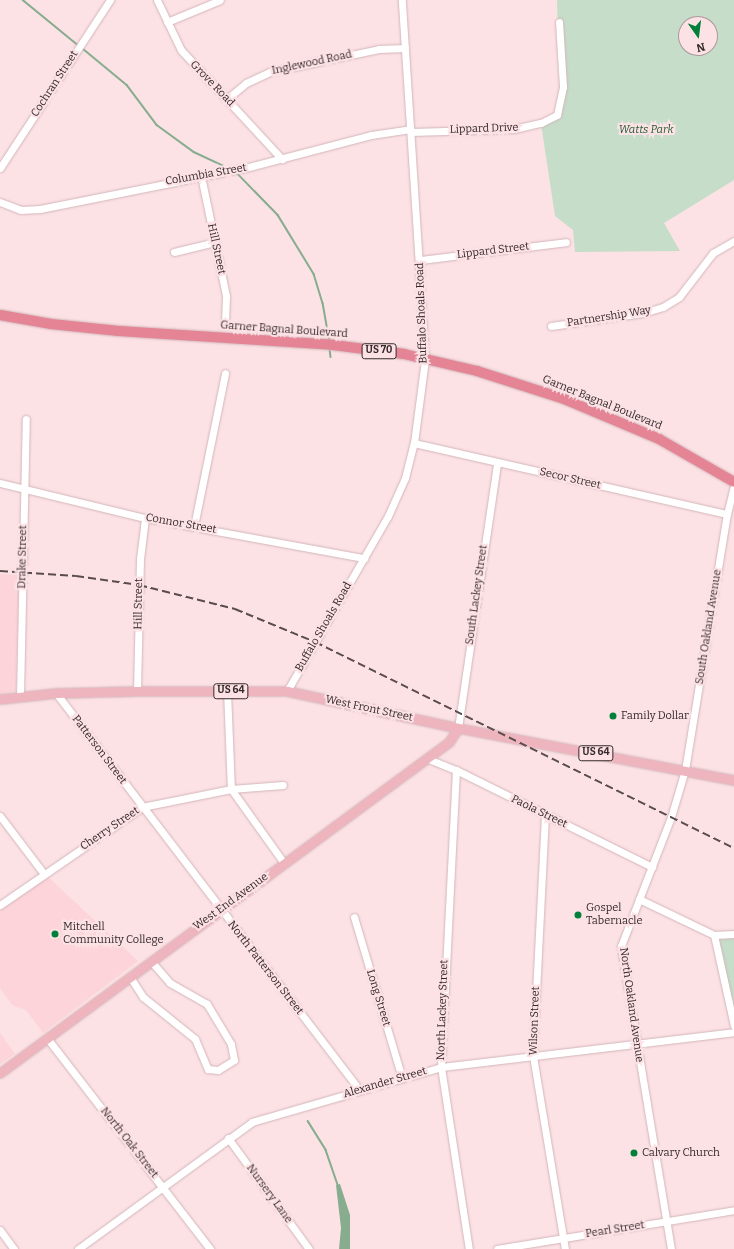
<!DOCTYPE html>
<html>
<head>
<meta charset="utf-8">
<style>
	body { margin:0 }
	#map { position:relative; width:734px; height:1249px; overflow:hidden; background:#fce2e5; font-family:Bitter,serif }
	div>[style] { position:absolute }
	.built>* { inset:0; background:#fcd4d9 }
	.green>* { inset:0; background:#c5ddc9 }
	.water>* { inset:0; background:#87ac8e }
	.stream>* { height:1.5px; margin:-0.75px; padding:0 0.75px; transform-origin:0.75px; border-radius:0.75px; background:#87ac8e }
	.roads { filter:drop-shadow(0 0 1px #d3b5b9) drop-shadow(0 0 1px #d3b5b9) }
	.minor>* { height:7px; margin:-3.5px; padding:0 3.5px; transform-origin:3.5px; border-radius:3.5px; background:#fff }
	.major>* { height:9px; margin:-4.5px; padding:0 4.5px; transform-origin:4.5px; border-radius:4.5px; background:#efb5bf }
	.highway>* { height:10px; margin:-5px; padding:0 5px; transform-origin:5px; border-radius:5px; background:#e48494 }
	.rail>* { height:1.5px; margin-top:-0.75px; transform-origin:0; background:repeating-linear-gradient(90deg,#5a4c4e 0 8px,transparent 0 12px) }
	.dots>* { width:11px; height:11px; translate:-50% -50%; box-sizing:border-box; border:2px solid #fce2e5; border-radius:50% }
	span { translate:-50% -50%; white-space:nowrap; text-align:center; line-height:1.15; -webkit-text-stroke:4px #fce2e5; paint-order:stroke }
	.shield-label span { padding:1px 3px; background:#fce2e5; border:1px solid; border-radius:3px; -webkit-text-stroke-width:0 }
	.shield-label { font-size:10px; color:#35292b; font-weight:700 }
	.street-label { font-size:11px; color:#35292b }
	.park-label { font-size:11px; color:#225b32; font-style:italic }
	.poi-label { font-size:11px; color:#35292b }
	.left { translate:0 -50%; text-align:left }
	.north { position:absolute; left:678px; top:16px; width:40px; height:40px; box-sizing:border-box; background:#fce2e5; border:1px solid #ac989b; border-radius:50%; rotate:166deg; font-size:11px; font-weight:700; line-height:16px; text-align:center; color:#35292b }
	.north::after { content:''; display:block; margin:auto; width:14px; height:18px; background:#008039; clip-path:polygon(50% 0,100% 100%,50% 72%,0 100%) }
</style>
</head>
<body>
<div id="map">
	<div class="built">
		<i style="clip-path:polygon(0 574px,19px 575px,16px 691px,0 694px)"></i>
		<i style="clip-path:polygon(46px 875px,138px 961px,43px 1033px,26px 1010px,12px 1005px,0 988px,0 907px)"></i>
		<i style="clip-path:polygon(0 1033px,15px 1054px,0 1064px)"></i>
	</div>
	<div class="green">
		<i style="clip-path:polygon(evenodd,557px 0,734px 0,734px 180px,664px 223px,680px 251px,575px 252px,573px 230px,555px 216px,541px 124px,550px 120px,560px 107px,557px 0,686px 24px,710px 24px,710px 48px,686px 48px,686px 24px)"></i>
		<i style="clip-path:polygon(734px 934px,734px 1026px,714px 935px)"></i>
	</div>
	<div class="water">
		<i style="clip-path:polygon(340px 1184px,350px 1215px,350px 1249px,339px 1249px,341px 1228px,336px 1185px)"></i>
	</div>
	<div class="stream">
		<i style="left:23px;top:0;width:71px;rotate:39.3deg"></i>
		<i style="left:81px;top:47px;width:60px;rotate:39.6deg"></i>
		<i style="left:127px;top:85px;width:50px;rotate:53.1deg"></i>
		<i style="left:157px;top:125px;width:46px;rotate:36.1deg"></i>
		<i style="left:194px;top:152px;width:40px;rotate:25deg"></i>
		<i style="left:237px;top:173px;width:59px;rotate:45.7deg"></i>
		<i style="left:278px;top:215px;width:69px;rotate:58.6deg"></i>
		<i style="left:314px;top:274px;width:30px;rotate:73deg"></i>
		<i style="left:323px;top:303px;width:39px;rotate:80deg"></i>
		<i style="left:330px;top:349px;width:8px;rotate:83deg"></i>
		<i style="left:308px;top:1121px;width:34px;rotate:58deg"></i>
		<i style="left:326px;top:1150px;width:37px;rotate:71deg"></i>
	</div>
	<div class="roads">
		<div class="minor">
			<i style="left:157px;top:0;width:55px;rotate:64.4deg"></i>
			<i style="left:181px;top:50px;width:149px;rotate:47.2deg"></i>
			<i style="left:167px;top:22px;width:57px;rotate:-22.5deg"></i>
			<i style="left:227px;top:99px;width:25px;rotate:-40deg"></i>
			<i style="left:246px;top:83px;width:26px;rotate:-25deg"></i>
			<i style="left:270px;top:72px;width:111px;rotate:-11.9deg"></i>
			<i style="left:379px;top:49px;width:26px;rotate:-2deg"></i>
			<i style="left:411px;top:132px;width:103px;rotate:-1.7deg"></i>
			<i style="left:514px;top:129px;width:28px;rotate:-13deg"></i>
			<i style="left:541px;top:123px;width:18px;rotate:-27deg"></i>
			<i style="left:557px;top:115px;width:29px;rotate:-78deg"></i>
			<i style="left:563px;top:87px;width:65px;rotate:-93.5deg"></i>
			<i style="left:0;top:168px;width:201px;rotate:-56.8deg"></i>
			<i style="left:201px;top:176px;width:123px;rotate:78.2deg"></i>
			<i style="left:226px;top:296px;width:27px;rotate:92deg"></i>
			<i style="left:0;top:202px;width:22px;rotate:21deg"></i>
			<i style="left:21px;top:210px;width:19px;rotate:-3deg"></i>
			<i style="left:40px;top:209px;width:209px;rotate:-11.3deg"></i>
			<i style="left:245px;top:168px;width:130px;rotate:-14.7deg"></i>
			<i style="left:371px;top:135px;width:40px;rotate:-8.5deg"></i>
			<i style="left:174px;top:252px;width:42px;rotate:-13.7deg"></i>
			<i style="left:420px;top:260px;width:147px;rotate:-7deg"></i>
			<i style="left:551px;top:326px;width:93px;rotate:-8deg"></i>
			<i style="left:643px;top:313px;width:21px;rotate:-17deg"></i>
			<i style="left:663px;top:307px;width:19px;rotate:-32deg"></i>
			<i style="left:679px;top:297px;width:56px;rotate:-52.3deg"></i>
			<i style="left:713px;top:253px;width:24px;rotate:-30deg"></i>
			<i style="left:414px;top:443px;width:321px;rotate:12.8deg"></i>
			<i style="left:0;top:483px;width:149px;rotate:13.6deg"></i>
			<i style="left:145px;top:518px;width:223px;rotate:10.4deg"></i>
			<i style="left:194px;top:526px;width:156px;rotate:-78.5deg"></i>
			<i style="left:137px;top:691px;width:132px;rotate:-88.7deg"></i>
			<i style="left:140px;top:559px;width:41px;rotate:-83deg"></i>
			<i style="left:227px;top:691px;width:98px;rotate:87.7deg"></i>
			<i style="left:231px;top:789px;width:91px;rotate:54.4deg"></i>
			<i style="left:287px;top:691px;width:202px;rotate:-60deg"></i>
			<i style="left:388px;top:516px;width:42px;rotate:-65.9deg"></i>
			<i style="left:405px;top:478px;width:36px;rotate:-76deg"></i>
			<i style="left:414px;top:443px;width:85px;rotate:-82.5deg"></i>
			<i style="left:425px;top:359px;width:360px;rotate:-93.7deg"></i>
			<i style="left:56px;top:693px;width:499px;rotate:52.6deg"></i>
			<i style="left:20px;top:696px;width:277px;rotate:-88.8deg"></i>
			<i style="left:458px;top:728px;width:268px;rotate:-81.6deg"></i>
			<i style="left:426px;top:758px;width:32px;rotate:22deg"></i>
			<i style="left:456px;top:770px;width:219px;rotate:26.3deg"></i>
			<i style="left:456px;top:770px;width:297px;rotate:92.9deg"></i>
			<i style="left:441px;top:1067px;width:184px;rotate:81.3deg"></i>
			<i style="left:545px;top:815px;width:241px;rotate:92.9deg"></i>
			<i style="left:533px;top:1056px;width:196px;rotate:80.6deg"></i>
			<i style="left:0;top:816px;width:73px;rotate:52.8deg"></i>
			<i style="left:639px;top:899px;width:83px;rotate:25.6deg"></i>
			<i style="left:714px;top:935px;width:20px;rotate:-3deg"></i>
			<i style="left:0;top:905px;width:173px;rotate:-34.6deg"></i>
			<i style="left:142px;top:807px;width:91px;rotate:-11.4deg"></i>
			<i style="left:231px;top:789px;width:52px;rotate:-4.4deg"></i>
			<i style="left:354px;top:917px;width:168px;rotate:73.4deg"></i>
			<i style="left:714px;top:935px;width:93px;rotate:77.6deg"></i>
			<i style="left:130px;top:977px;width:24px;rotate:57deg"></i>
			<i style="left:143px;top:997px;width:67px;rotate:38.9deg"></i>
			<i style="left:195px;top:1039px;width:33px;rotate:67deg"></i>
			<i style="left:208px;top:1069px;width:10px;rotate:6deg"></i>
			<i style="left:218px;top:1070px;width:19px;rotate:-32deg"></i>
			<i style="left:234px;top:1060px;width:16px;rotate:-101deg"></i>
			<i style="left:231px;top:1044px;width:47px;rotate:-121deg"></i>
			<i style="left:207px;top:1004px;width:43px;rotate:-150.4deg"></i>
			<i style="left:170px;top:983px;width:29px;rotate:-131deg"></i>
			<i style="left:47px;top:1038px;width:267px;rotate:52.3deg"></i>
			<i style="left:228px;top:1138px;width:137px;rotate:53.9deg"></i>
			<i style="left:0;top:1230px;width:24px;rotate:54deg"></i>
			<i style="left:78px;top:1249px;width:215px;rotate:-36.1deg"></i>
			<i style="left:252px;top:1122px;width:197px;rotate:-16.2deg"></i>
			<i style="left:441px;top:1067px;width:295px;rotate:-6.8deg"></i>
			<i style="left:497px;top:1249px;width:240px;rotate:-9.3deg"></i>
			<i style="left:671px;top:1249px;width:307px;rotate:-99.4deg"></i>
			<i style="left:621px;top:946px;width:138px;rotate:-68.8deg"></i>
			<i style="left:671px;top:817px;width:49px;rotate:-73.4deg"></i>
			<i style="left:685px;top:770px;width:259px;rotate:-80.7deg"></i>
			<i style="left:727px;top:514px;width:30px;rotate:-76deg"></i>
		</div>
		<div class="major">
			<i style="left:0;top:699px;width:56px;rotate:-6.1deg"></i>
			<i style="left:56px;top:693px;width:81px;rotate:-1.4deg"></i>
			<i style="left:137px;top:691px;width:150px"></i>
			<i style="left:287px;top:691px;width:175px;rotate:12.2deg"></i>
			<i style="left:458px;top:728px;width:281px;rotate:10.7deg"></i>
			<i style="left:0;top:1073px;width:558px;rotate:-36.4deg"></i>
			<i style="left:449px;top:742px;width:17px;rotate:-57deg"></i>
		</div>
		<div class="highway">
			<i style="left:0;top:315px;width:52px;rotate:10deg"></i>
			<i style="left:51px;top:324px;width:68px;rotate:5.9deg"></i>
			<i style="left:119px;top:331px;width:214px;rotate:3.7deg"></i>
			<i style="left:333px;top:345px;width:72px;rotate:7.2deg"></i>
			<i style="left:404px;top:354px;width:75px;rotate:13.1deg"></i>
			<i style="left:477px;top:371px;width:91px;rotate:17.8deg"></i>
			<i style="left:564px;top:399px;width:103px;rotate:22.8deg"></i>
			<i style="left:659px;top:439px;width:86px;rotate:29.8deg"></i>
		</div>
	</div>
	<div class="rail">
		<i style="left:0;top:571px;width:76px;rotate:3.8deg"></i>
		<i style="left:76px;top:576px;width:64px;rotate:8.1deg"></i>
		<i style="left:139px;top:585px;width:99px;rotate:14deg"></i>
		<i style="left:235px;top:609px;width:87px;rotate:22.4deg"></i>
		<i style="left:315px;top:642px;width:467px;rotate:26.2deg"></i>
	</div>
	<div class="dots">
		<i style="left:613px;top:716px;background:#008039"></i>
		<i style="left:578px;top:915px;background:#008039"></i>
		<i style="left:55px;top:934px;background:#008039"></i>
		<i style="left:634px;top:1153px;background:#008039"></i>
	</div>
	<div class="shield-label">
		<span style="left:379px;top:351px">US 70</span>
		<span style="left:231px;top:691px">US 64</span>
		<span style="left:596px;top:753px">US 64</span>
	</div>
	<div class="street-label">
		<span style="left:312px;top:63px;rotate:-12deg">Inglewood Road</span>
		<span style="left:55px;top:84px;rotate:-57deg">Cochran Street</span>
		<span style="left:212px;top:84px;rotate:46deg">Grove Road</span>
		<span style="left:484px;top:129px;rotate:-2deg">Lippard Drive</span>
		<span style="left:206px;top:175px;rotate:-10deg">Columbia Street</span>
		<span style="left:216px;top:249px;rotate:78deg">Hill Street</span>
		<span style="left:493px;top:251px;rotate:-7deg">Lippard Street</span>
		<span style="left:422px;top:313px;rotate:-92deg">Buffalo Shoals Road</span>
		<span style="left:609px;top:317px;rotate:-9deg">Partnership Way</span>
		<span style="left:284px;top:330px;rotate:4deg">Garner Bagnal Boulevard</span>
		<span style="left:602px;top:403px;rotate:22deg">Garner Bagnal Boulevard</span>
		<span style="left:570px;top:479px;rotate:13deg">Secor Street</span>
		<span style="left:181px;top:524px;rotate:10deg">Connor Street</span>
		<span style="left:23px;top:557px;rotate:-89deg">Drake Street</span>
		<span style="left:477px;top:595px;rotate:-82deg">South Lackey Street</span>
		<span style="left:139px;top:604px;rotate:-89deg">Hill Street</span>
		<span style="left:324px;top:627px;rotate:-60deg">Buffalo Shoals Road</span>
		<span style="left:709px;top:627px;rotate:-81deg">South Oakland Avenue</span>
		<span style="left:369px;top:709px;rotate:12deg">West Front Street</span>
		<span style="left:99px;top:750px;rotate:53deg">Patterson Street</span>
		<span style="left:539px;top:812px;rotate:26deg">Paola Street</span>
		<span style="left:110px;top:829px;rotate:-34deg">Cherry Street</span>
		<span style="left:231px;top:902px;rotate:-36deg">West End Avenue</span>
		<span style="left:265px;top:968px;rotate:52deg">North Patterson Street</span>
		<span style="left:378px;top:998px;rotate:73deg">Long Street</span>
		<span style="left:631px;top:1005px;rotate:82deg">North Oakland Avenue</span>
		<span style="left:443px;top:1010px;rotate:-88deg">North Lackey Street</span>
		<span style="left:535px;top:1021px;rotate:-88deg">Wilson Street</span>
		<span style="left:385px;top:1083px;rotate:-16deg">Alexander Street</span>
		<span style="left:129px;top:1143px;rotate:52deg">North Oak Street</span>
		<span style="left:269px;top:1194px;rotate:54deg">Nursery Lane</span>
		<span style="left:615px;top:1230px;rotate:-9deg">Pearl Street</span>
	</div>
	<div class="park-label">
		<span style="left:646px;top:130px">Watts Park</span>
	</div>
	<div class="poi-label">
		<span class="left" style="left:621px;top:716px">Family Dollar</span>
		<span class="left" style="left:586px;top:915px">Gospel<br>Tabernacle</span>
		<span class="left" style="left:63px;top:934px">Mitchell<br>Community College</span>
		<span class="left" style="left:642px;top:1153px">Calvary Church</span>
	</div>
	<div class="north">N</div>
</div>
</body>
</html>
